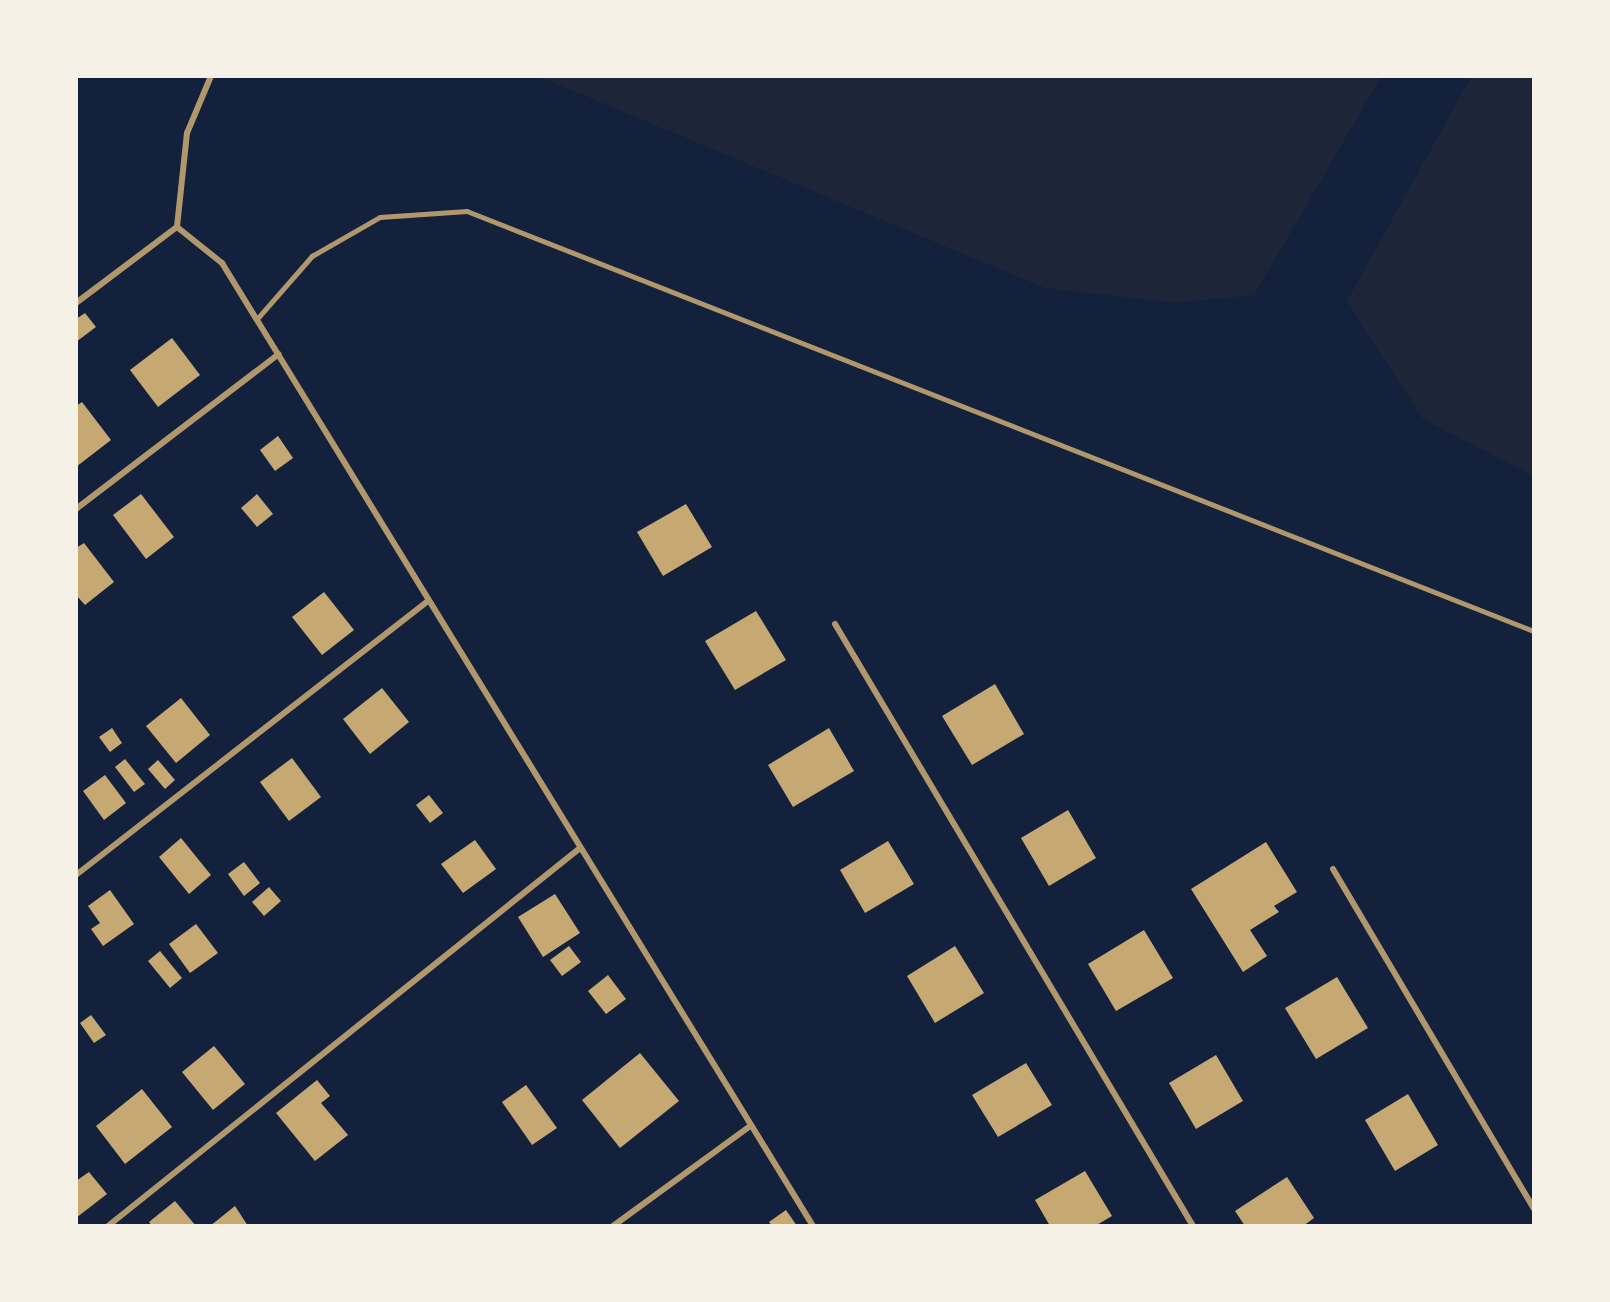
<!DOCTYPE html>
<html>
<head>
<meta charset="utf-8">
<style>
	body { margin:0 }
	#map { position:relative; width:1610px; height:1302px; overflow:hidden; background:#14213d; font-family:"DM Sans",sans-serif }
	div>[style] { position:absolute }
	.green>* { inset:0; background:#1d2539 }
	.building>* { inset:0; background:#c6a872 }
	.service>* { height:4.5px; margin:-2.25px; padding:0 2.25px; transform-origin:2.25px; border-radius:2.25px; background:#b1986c }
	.minor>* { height:6px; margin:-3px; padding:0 3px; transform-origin:3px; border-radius:3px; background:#b1986c }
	span { translate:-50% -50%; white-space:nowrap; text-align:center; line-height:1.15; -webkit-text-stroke:5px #f6f1e7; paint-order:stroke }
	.frame { position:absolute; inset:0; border:78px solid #f6f1e7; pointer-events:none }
</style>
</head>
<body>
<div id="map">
	<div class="green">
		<i style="clip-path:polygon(540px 77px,1381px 77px,1254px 295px,1175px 303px,1045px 288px)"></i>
		<i style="clip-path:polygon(1471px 77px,1533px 77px,1533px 476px,1423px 419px,1347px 301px)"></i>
	</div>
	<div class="building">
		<i style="clip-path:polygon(85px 313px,96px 327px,76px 342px,76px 319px)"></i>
		<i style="clip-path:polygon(172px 338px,200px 375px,158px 407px,130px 370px)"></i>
		<i style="clip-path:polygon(82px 402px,111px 440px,76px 467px,76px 406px)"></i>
		<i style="clip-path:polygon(278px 436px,293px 458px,275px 471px,260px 450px)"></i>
		<i style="clip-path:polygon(141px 494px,174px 537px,146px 559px,113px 515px)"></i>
		<i style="clip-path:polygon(257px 494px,273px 514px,257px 527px,241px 508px)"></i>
		<i style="clip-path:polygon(686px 504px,712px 547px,663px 576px,637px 532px)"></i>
		<i style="clip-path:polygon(84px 543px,114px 582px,85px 605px,76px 595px,76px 548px)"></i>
		<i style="clip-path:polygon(324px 592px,354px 630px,322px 655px,292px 617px)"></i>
		<i style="clip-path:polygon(756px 611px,786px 660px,735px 690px,705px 641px)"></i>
		<i style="clip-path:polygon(995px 684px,1024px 734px,972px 765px,942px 716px)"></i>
		<i style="clip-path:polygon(382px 688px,409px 722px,370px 754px,343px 719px)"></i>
		<i style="clip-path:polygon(181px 698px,210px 735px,176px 763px,146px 726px)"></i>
		<i style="clip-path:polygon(112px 728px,122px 743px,110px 752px,99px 737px)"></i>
		<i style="clip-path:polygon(829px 728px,854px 771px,793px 807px,768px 765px)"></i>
		<i style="clip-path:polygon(292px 758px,321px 797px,289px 821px,260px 782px)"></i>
		<i style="clip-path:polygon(125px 759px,145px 784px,134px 792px,115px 767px)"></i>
		<i style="clip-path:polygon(158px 760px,175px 780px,165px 789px,148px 769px)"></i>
		<i style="clip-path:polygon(105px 775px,126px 803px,104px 820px,83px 791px)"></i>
		<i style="clip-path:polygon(429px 795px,443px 813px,430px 823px,416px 805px)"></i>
		<i style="clip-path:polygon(1068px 810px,1096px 858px,1049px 886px,1021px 838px)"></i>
		<i style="clip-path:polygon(181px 838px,211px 875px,189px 894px,159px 857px)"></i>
		<i style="clip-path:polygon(475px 840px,496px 869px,463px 893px,441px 864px)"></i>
		<i style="clip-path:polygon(888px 841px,914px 884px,865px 913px,840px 870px)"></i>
		<i style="clip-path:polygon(1266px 842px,1297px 892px,1274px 906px,1279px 912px,1250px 930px,1267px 956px,1243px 972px,1191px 889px)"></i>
		<i style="clip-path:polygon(244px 862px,260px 883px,244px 896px,228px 874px)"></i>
		<i style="clip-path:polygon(269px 887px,281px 901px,264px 916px,252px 902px)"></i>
		<i style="clip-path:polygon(110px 890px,134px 924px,103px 946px,91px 929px,100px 923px,88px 906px)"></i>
		<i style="clip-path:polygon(555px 894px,580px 933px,543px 957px,518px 917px)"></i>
		<i style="clip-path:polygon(196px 924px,218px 953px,190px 973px,169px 944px)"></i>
		<i style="clip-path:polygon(1144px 930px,1173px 978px,1116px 1011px,1088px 964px)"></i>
		<i style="clip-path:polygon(569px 946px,581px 962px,562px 976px,550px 960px)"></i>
		<i style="clip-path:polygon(955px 946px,984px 993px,935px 1023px,907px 976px)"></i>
		<i style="clip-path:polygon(160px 951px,182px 978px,170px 988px,148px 961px)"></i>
		<i style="clip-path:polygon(608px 975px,626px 999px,606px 1014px,588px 991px)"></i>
		<i style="clip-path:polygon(1337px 977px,1368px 1028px,1316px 1059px,1285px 1008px)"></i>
		<i style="clip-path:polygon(91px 1015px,106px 1035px,94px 1043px,80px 1023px)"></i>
		<i style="clip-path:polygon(214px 1046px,245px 1084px,213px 1110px,182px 1072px)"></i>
		<i style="clip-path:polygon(640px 1053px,679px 1101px,620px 1148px,582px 1100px)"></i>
		<i style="clip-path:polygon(1216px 1055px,1243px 1101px,1196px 1129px,1169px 1083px)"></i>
		<i style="clip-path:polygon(1026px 1063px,1052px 1105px,998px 1137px,972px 1095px)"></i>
		<i style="clip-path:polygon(317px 1080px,330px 1096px,321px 1103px,348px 1135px,315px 1161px,276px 1113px)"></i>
		<i style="clip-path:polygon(526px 1085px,557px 1128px,532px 1145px,502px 1102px)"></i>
		<i style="clip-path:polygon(142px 1089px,172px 1127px,125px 1164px,96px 1126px)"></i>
		<i style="clip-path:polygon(1408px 1094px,1438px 1145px,1395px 1171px,1365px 1120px)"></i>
		<i style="clip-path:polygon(1085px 1171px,1112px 1216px,1095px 1226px,1050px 1226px,1035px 1200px)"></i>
		<i style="clip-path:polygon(89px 1172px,107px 1194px,76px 1218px,76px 1181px)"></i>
		<i style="clip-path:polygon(1287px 1177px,1314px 1218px,1303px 1226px,1245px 1226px,1235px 1211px)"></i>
		<i style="clip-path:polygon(175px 1201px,196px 1226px,152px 1226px,149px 1222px)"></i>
		<i style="clip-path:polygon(235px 1206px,248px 1226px,210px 1226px)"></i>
		<i style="clip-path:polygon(786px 1210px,797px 1226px,772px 1226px,769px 1222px)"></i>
	</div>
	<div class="service">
		<i style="left:257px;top:319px;width:84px;rotate:-48.9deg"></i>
		<i style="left:312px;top:256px;width:78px;rotate:-29.8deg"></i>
		<i style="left:380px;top:217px;width:87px;rotate:-3.9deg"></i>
		<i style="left:467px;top:211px;width:1147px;rotate:21.49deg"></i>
	</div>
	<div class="minor">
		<i style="left:211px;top:76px;width:62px;rotate:112.8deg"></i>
		<i style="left:187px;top:133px;width:95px;rotate:96.1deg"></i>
		<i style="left:177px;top:227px;width:58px;rotate:38.7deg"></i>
		<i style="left:222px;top:263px;width:1130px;rotate:58.46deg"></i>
		<i style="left:76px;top:303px;width:126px;rotate:-37deg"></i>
		<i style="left:76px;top:509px;width:255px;rotate:-37.4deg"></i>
		<i style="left:835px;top:624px;width:700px;rotate:59.26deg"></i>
		<i style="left:1333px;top:869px;width:395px;rotate:59.4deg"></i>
		<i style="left:76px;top:875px;width:447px;rotate:-37.9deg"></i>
		<i style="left:108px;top:1226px;width:605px;rotate:-38.69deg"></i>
		<i style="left:613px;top:1226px;width:170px;rotate:-36.1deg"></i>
	</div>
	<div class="frame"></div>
</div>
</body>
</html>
